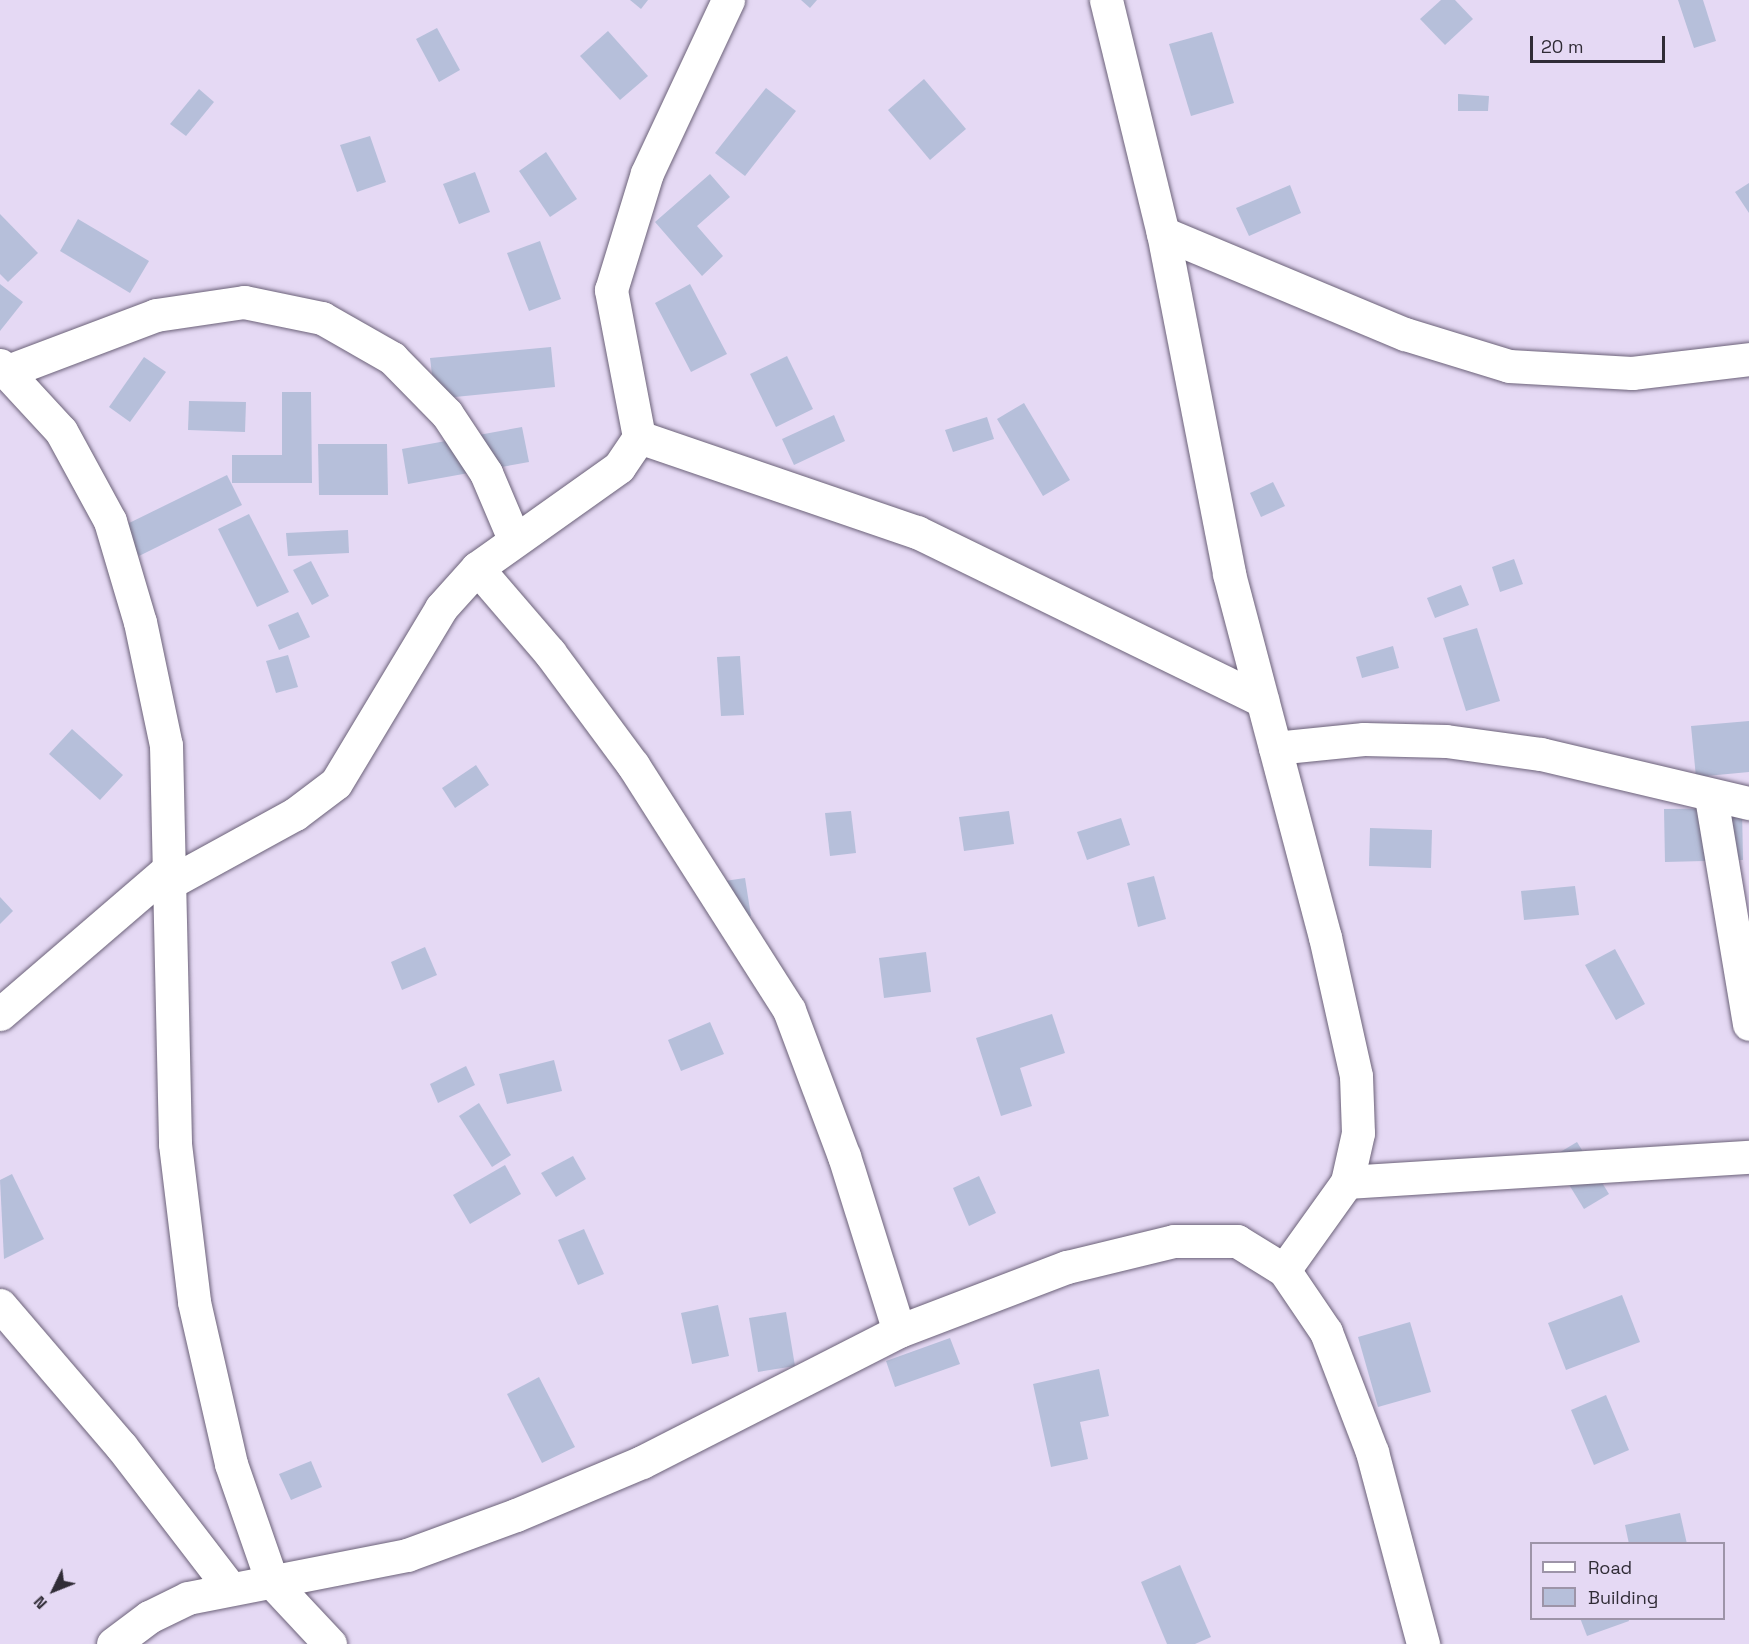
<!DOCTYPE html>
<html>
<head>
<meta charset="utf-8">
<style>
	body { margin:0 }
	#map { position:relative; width:1749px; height:1644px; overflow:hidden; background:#e5d9f4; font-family:"Space Grotesk",sans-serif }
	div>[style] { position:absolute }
	.building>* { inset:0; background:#b6bfda }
	.roads { filter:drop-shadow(0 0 2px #6c6279) drop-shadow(0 0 2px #6c6279) }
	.minor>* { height:33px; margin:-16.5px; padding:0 16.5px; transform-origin:16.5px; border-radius:16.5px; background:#fff }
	span { translate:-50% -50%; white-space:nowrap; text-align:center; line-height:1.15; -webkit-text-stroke:4.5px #e5d9f4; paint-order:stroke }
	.legend { position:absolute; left:1530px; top:1542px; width:195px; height:78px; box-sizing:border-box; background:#e5d9f4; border:2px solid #9d94a8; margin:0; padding:8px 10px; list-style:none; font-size:18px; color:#302c36 }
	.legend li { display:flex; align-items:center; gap:12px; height:30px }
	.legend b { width:30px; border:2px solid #9d94a8 }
	.north { position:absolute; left:24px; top:1560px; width:60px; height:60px; -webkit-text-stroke:4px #e5d9f4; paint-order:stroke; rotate:227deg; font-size:16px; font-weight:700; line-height:24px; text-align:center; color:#302c36 }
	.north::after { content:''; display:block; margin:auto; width:21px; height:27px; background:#302c36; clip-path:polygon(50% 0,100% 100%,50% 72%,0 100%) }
	.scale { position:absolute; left:1530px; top:36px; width:135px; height:27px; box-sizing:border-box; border:3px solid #302c36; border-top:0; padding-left:8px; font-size:18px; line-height:21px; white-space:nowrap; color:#302c36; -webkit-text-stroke:4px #e5d9f4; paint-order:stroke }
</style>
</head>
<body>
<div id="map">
	<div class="building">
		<i style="clip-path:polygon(630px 0,648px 0,641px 9px)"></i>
		<i style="clip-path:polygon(801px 0,817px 0,810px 8px)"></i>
		<i style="clip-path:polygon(1441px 0,1455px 0,1473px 19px,1445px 45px,1420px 19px)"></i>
		<i style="clip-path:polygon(1678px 0,1703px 0,1716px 41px,1694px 48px)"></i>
		<i style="clip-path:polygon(437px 28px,460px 70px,439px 82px,416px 39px)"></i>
		<i style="clip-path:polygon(608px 31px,648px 76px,620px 100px,580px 56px)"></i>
		<i style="clip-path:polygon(1212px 32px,1234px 103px,1191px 116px,1169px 44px)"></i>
		<i style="clip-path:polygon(924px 79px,966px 129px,930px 160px,888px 110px)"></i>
		<i style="clip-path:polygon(766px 88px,796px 111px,745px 176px,715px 153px)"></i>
		<i style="clip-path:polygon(199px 89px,214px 102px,186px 136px,170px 124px)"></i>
		<i style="clip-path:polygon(1458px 94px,1489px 96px,1488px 111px,1458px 111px)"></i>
		<i style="clip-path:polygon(370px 136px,386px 182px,357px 192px,340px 145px)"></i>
		<i style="clip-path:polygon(546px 152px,577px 199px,550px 217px,519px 171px)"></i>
		<i style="clip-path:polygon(475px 172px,490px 212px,459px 224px,443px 184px)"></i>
		<i style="clip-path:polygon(710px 174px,730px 197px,697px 226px,723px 256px,702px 276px,655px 222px)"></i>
		<i style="clip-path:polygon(1749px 183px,1749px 213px,1735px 192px)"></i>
		<i style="clip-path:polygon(1290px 185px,1301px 213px,1249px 236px,1236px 208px)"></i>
		<i style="clip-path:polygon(0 214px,38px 253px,8px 282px,0 274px)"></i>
		<i style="clip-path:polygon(78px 219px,149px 261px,130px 293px,60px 251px)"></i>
		<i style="clip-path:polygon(540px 241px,561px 299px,529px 311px,507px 253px)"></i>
		<i style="clip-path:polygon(0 284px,23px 302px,0 331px)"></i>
		<i style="clip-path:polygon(690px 284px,727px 354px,691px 372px,655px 303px)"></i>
		<i style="clip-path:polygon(551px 347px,555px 387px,435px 399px,430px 358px)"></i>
		<i style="clip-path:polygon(787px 356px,813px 409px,776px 427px,750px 374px)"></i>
		<i style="clip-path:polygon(144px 357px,166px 372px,130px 422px,109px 407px)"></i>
		<i style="clip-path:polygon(282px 392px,311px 392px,312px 483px,232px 483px,232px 455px,282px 455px)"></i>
		<i style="clip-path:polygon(189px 401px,246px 402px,245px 432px,188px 430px)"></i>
		<i style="clip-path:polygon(1024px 403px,1070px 480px,1043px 496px,997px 419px)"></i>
		<i style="clip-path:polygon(834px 415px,845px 441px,794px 465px,782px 439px)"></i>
		<i style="clip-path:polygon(987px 417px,994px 439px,953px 452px,945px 430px)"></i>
		<i style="clip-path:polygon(522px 427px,529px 462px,408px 484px,402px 449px)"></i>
		<i style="clip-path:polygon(318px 444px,387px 444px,388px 495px,319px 495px)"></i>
		<i style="clip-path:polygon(227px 475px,242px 505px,139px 556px,123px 526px)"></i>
		<i style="clip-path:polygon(1273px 482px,1285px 506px,1261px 517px,1250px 493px)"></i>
		<i style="clip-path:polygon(249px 514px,289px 592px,257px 607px,218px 529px)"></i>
		<i style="clip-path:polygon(348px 530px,349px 553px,288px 556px,286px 533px)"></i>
		<i style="clip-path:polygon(1514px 559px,1523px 584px,1500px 592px,1492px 567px)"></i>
		<i style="clip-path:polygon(311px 561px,329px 596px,312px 605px,293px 570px)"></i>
		<i style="clip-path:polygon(1461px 585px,1469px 605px,1435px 618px,1427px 598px)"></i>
		<i style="clip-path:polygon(298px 612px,310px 637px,279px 650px,268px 625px)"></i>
		<i style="clip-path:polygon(1477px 628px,1500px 701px,1466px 711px,1443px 638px)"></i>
		<i style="clip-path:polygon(1393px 646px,1399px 668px,1362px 678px,1356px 657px)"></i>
		<i style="clip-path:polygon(288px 655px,298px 687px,276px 693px,266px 661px)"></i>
		<i style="clip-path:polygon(740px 656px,744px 715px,721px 716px,717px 657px)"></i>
		<i style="clip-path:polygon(1749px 721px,1749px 772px,1696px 777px,1691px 726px)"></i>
		<i style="clip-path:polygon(72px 729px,123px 775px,100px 800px,49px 754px)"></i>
		<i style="clip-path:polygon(476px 765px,489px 785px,455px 808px,442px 788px)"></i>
		<i style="clip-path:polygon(1742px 808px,1743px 860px,1665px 862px,1664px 809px)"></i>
		<i style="clip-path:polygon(851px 811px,856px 853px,830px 856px,825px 813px)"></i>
		<i style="clip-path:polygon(1009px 811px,1014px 844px,964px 851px,959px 817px)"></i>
		<i style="clip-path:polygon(1121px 818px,1130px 845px,1087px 860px,1077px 832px)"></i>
		<i style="clip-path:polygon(1370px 828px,1432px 830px,1431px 868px,1369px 866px)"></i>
		<i style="clip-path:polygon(1154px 876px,1166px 919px,1138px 927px,1127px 883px)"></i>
		<i style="clip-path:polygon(745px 878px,751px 916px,717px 921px,711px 883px)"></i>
		<i style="clip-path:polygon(1575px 886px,1579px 915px,1524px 920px,1521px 891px)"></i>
		<i style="clip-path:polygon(0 897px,13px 911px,0 924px)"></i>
		<i style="clip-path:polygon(425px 947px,437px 975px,402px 990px,391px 962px)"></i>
		<i style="clip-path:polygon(1615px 949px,1645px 1004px,1616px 1020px,1585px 965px)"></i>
		<i style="clip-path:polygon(926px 952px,931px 992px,884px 998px,879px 958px)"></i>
		<i style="clip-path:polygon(1052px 1014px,1065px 1053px,1020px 1068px,1032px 1106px,1001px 1116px,976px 1038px)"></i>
		<i style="clip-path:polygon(710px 1022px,724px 1054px,681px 1071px,668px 1040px)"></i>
		<i style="clip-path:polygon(554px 1060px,562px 1091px,507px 1104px,499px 1074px)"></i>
		<i style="clip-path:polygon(466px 1066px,475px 1085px,438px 1103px,430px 1084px)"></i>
		<i style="clip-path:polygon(479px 1103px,511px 1155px,492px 1167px,459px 1116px)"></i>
		<i style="clip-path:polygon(1577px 1142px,1609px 1194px,1584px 1209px,1552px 1157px)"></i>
		<i style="clip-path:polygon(573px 1156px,586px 1179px,556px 1197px,541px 1173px)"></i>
		<i style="clip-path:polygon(505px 1165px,521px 1194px,470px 1224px,453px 1195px)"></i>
		<i style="clip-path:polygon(12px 1174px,44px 1239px,4px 1259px,0 1180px)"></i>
		<i style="clip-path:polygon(979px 1176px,996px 1213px,969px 1226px,953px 1188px)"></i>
		<i style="clip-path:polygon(584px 1229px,604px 1274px,578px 1285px,558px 1240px)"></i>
		<i style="clip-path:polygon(1622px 1295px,1640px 1342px,1566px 1370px,1548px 1323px)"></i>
		<i style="clip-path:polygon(718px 1305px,729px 1356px,692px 1364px,681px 1313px)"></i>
		<i style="clip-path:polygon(786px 1312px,795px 1366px,758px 1372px,749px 1318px)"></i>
		<i style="clip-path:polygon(1410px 1322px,1431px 1392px,1378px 1407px,1358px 1337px)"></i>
		<i style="clip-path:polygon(950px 1338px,960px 1364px,895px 1387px,886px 1361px)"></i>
		<i style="clip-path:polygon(1099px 1369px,1109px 1416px,1080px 1422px,1088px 1459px,1051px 1467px,1033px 1384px)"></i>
		<i style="clip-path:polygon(539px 1377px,575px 1447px,542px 1463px,507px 1394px)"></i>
		<i style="clip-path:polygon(1606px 1395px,1629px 1450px,1594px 1465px,1571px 1410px)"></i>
		<i style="clip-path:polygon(311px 1461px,322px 1487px,291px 1500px,279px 1474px)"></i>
		<i style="clip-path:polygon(1680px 1513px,1687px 1544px,1629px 1544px,1625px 1525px)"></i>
		<i style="clip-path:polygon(1180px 1565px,1211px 1637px,1195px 1644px,1167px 1644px,1141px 1582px)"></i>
		<i style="clip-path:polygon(1580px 1618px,1628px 1618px,1629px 1621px,1587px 1636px)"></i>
	</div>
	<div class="roads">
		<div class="minor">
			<i style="left:1106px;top:0;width:240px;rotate:76.3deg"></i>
			<i style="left:1163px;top:233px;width:347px;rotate:79deg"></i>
			<i style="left:1229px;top:574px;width:375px;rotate:75.2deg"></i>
			<i style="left:1325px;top:937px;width:142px;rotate:77.4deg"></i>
			<i style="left:1356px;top:1076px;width:57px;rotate:88deg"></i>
			<i style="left:1358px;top:1133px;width:50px;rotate:102.7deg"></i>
			<i style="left:1347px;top:1182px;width:108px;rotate:125.6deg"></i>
			<i style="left:1163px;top:233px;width:262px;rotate:22.7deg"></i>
			<i style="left:1405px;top:334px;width:109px;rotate:17.1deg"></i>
			<i style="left:1509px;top:366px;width:123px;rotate:3.3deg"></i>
			<i style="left:1632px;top:373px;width:118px;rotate:-6.8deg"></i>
			<i style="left:0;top:365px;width:90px;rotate:47.3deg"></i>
			<i style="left:61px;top:431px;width:102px;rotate:61.4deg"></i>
			<i style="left:110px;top:521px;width:105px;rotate:73.5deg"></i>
			<i style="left:140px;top:622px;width:126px;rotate:78.1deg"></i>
			<i style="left:166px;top:745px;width:399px;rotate:88.7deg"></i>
			<i style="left:175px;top:1144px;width:159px;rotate:83.1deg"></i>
			<i style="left:194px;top:1302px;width:166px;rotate:77.1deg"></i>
			<i style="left:231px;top:1464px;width:125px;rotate:70.8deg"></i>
			<i style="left:272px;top:1582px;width:85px;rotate:46.9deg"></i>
			<i style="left:8px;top:371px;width:158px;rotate:-20.7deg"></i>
			<i style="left:156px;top:315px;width:89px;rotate:-8.4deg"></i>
			<i style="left:244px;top:302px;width:80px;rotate:11.6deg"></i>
			<i style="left:322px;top:318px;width:81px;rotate:29.7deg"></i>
			<i style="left:392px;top:358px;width:78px;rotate:45.5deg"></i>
			<i style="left:447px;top:414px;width:71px;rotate:56.5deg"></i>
			<i style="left:486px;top:473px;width:72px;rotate:67deg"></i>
			<i style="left:639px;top:437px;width:294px;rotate:18.9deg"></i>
			<i style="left:917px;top:532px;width:384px;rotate:26deg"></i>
			<i style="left:477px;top:568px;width:112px;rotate:49.3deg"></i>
			<i style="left:550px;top:653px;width:139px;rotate:53.5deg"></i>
			<i style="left:633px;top:765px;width:290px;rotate:57.5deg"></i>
			<i style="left:789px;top:1010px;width:156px;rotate:69.4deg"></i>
			<i style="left:844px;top:1156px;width:183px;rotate:72.6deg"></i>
			<i style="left:1275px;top:748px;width:89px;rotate:-5.8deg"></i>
			<i style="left:1364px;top:739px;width:82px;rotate:1.4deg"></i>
			<i style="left:1446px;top:741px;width:96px;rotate:7.8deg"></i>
			<i style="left:1541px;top:754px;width:214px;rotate:13.3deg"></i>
			<i style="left:1711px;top:797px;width:230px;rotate:80.5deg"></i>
			<i style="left:169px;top:883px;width:144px;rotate:-28.7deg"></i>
			<i style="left:295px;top:814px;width:51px;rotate:-37.1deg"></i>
			<i style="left:336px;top:783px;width:204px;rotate:-59deg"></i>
			<i style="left:441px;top:608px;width:54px;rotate:-48deg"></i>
			<i style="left:477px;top:568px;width:174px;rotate:-35.4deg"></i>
			<i style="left:619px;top:467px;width:36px;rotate:-56deg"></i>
			<i style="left:639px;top:437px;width:150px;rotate:-100.8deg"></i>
			<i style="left:611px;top:290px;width:122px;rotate:-72.9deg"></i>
			<i style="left:647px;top:173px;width:191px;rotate:-64.9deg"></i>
			<i style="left:0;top:1014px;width:224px;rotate:-40.7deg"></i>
			<i style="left:1347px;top:1182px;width:403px;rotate:-3.6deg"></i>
			<i style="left:0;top:1305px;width:186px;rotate:49.4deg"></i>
			<i style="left:121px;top:1446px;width:178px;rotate:52.5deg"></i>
			<i style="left:113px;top:1644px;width:45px;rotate:-36.9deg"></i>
			<i style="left:149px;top:1617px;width:43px;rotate:-26deg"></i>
			<i style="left:188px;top:1598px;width:223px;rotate:-11.1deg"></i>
			<i style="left:407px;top:1555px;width:116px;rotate:-20.2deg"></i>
			<i style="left:516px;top:1515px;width:137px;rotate:-22.8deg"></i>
			<i style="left:642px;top:1462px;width:288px;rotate:-27deg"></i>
			<i style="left:899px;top:1331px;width:180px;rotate:-20.9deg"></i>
			<i style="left:1067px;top:1267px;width:110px;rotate:-13.7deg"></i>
			<i style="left:1174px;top:1241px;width:63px"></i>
			<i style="left:1237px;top:1241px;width:55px;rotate:31.7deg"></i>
			<i style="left:1284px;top:1270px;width:75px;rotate:55.9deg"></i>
			<i style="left:1326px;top:1332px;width:129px;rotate:69deg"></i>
			<i style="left:1372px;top:1452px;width:199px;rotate:75.1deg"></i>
		</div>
	</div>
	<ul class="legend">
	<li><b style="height:8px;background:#fff"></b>Road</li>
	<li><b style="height:16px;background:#b6bfda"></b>Building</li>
	</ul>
	<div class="north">N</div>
	<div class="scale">20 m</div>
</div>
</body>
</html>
